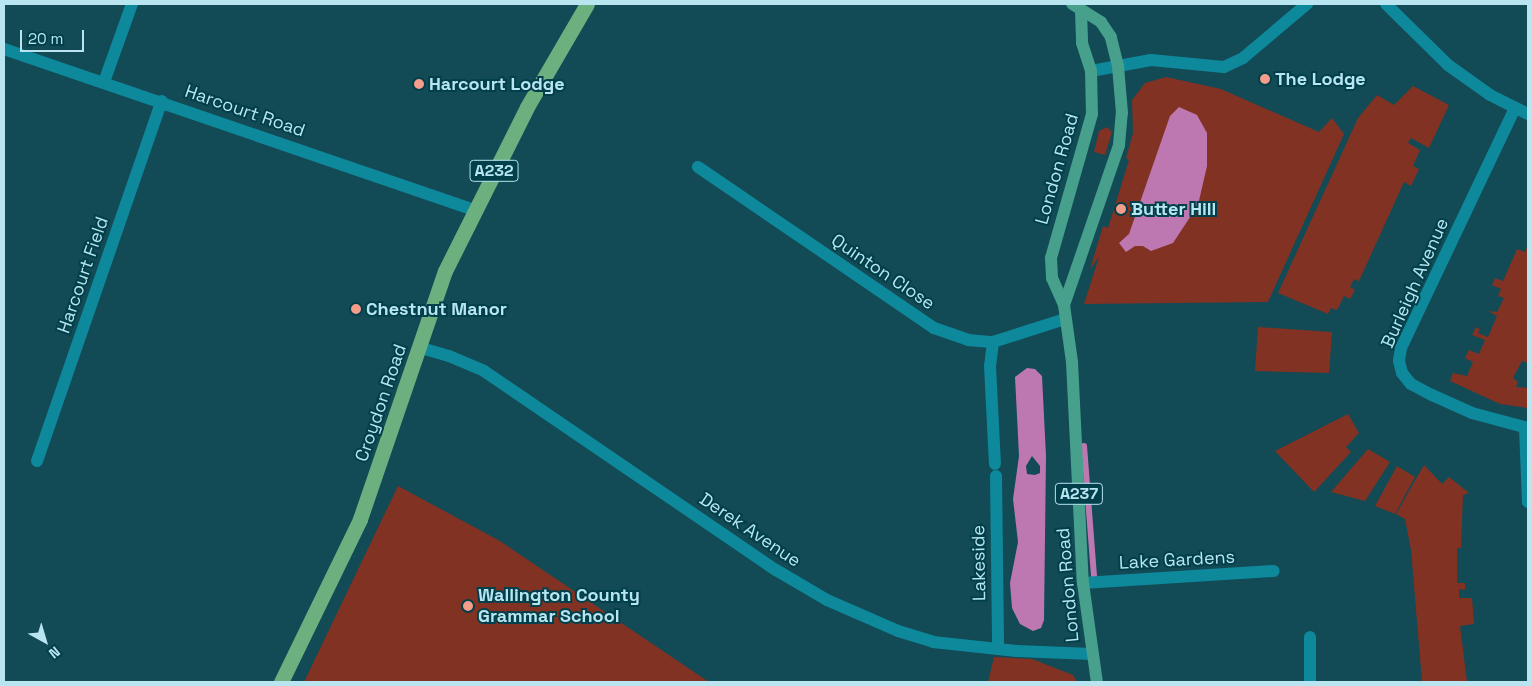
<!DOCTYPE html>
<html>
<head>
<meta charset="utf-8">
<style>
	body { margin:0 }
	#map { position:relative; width:1532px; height:686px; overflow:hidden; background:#124a55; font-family:"Space Grotesk",sans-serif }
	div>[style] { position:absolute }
	.green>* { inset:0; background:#823223 }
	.water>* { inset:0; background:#bd78b2 }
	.stream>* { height:6px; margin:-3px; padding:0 3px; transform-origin:3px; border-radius:3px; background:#bd78b2 }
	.minor>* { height:12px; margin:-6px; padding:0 6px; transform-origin:6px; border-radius:6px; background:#0e889b }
	.major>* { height:12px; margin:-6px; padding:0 6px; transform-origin:6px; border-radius:6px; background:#46a08b }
	.highway>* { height:15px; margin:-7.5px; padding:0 7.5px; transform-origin:7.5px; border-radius:7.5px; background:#6cb080 }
	.dots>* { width:14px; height:14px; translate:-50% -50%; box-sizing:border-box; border:2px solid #01404a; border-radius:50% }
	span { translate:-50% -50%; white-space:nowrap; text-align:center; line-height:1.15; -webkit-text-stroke:4px #01404a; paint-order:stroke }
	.shield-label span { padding:1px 4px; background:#01404a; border:1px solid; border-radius:4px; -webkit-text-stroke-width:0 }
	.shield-label { font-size:16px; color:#b8e5ef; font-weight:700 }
	.poi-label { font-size:18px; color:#b8e5ef; font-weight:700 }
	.left { translate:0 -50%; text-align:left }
	.street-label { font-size:18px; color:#b8e5ef }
	.frame { position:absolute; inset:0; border:5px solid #b8e5ef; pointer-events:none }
	.north { position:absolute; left:20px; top:616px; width:50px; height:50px; -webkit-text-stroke:4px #01404a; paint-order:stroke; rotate:141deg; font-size:14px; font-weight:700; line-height:20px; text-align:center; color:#b8e5ef }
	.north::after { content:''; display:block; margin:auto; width:18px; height:22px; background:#b8e5ef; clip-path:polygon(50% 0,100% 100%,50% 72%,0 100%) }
	.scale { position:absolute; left:20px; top:30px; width:64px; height:22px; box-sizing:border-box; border:2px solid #b8e5ef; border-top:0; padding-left:6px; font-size:15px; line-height:18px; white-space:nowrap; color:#b8e5ef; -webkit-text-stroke:4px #01404a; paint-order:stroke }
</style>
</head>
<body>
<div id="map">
	<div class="green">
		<i style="clip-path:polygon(1166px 77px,1221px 89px,1319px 132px,1332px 118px,1344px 134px,1268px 302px,1084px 304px,1099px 257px,1090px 269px,1103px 226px,1108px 228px,1129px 160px,1126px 158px,1133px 133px,1132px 100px,1145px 83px)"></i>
		<i style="clip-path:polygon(1413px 86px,1449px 105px,1429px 148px,1411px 138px,1408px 143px,1420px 150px,1413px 166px,1419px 169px,1411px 186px,1404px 182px,1359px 281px,1354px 279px,1350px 287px,1355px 290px,1350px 299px,1344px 296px,1337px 310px,1331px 308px,1328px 314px,1278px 293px,1358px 118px,1377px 95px,1394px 105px)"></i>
		<i style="clip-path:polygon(1107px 127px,1112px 132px,1105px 155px,1094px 152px,1099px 131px)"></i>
		<i style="clip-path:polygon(1528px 245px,1528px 363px,1522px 361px,1513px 378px,1518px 382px,1516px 387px,1528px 388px,1528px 408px,1500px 404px,1450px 381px,1453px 373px,1467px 376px,1473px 362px,1465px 358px,1469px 350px,1479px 354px,1485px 340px,1472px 335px,1476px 327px,1480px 329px,1478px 333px,1488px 337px,1497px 316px,1488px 311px,1497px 312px,1504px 298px,1498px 296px,1501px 289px,1492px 285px,1495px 278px,1503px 281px,1517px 249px,1525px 252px)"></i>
		<i style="clip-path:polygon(1258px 327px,1332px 332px,1329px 373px,1255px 371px)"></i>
		<i style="clip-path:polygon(1348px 414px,1359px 433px,1346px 447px,1351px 452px,1314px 492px,1275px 451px)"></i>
		<i style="clip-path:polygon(1368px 449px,1390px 462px,1365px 501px,1331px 492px)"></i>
		<i style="clip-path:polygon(1424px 465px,1442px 484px,1449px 477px,1469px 493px,1463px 495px,1461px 548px,1457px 548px,1457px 583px,1465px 583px,1465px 590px,1459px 589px,1459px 598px,1472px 598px,1474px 624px,1460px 626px,1467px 682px,1422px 682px,1411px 550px,1405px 519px,1396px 514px)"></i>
		<i style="clip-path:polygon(1397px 466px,1415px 477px,1395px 514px,1375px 506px)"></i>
		<i style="clip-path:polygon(398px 486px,500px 541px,709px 682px,304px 682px)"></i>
		<i style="clip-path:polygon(994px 657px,1032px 659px,1073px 675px,1077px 682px,988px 682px)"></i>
	</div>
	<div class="water">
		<i style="clip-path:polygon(1179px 107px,1197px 115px,1207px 133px,1207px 166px,1198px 205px,1173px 243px,1151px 251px,1143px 246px,1135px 246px,1126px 252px,1119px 243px,1129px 234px,1170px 116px)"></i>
		<i style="clip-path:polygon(evenodd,1027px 368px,1035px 369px,1042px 376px,1046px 456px,1044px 620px,1041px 628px,1033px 631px,1020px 624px,1012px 608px,1010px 583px,1018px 542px,1013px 499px,1019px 456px,1015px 377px,1027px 368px,1032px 456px,1040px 466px,1040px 473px,1035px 475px,1027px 474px,1026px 466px,1032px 456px)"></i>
	</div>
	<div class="stream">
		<i style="left:1084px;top:446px;width:131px;rotate:85.6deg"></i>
	</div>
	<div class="minor">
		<i style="left:1386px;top:4px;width:87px;rotate:44.5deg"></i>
		<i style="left:1448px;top:65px;width:52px;rotate:35.5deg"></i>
		<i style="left:1490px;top:95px;width:42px;rotate:26.6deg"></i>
		<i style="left:4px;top:49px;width:497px;rotate:18.9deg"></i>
		<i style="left:1091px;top:71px;width:61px;rotate:-10.4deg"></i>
		<i style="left:1151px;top:60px;width:73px;rotate:5.5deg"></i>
		<i style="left:1224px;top:67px;width:21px;rotate:-25deg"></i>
		<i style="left:1243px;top:58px;width:84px;rotate:-40.2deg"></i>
		<i style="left:104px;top:82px;width:83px;rotate:-70.3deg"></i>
		<i style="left:1515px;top:108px;width:266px;rotate:115.4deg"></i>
		<i style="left:1401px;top:348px;width:13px;rotate:99deg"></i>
		<i style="left:1399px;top:361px;width:12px;rotate:76deg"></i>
		<i style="left:1402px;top:373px;width:14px;rotate:51deg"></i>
		<i style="left:1411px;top:384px;width:24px;rotate:28deg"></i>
		<i style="left:1432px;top:395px;width:44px;rotate:24.2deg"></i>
		<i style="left:1472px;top:413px;width:58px;rotate:15deg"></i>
		<i style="left:698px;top:167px;width:286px;rotate:34.3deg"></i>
		<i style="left:934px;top:328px;width:36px;rotate:19deg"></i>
		<i style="left:968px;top:340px;width:25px;rotate:5deg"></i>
		<i style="left:993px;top:342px;width:76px;rotate:-17.7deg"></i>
		<i style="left:993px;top:342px;width:24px;rotate:97deg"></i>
		<i style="left:990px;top:366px;width:98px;rotate:87.1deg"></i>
		<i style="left:421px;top:348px;width:29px;rotate:16deg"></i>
		<i style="left:449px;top:356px;width:38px;rotate:23deg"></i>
		<i style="left:484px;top:371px;width:353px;rotate:34.3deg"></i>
		<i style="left:776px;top:570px;width:59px;rotate:30.5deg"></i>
		<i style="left:827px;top:600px;width:77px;rotate:23.6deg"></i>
		<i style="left:898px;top:631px;width:37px;rotate:17deg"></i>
		<i style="left:933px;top:642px;width:84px;rotate:6.1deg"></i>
		<i style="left:1017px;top:651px;width:75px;rotate:2.3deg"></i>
		<i style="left:1525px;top:428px;width:74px;rotate:87.7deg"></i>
		<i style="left:37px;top:461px;width:381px;rotate:-70.9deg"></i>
		<i style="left:996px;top:476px;width:173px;rotate:89.3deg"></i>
		<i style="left:1083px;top:583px;width:191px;rotate:-3.6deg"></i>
		<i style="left:1310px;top:682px;width:45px;rotate:-90deg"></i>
	</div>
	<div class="major">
		<i style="left:1081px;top:11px;width:32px;rotate:88deg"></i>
		<i style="left:1082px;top:43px;width:29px;rotate:72deg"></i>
		<i style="left:1091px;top:71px;width:43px;rotate:88.7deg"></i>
		<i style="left:1092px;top:114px;width:150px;rotate:105.9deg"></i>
		<i style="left:1051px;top:258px;width:20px;rotate:87deg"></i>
		<i style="left:1052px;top:278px;width:30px;rotate:66deg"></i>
		<i style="left:1064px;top:305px;width:58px;rotate:82deg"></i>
		<i style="left:1072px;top:362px;width:221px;rotate:87.2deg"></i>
		<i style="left:1083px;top:583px;width:100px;rotate:82deg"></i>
		<i style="left:1064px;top:305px;width:169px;rotate:-71deg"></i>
		<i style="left:1119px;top:145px;width:32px;rotate:-85deg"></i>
		<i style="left:1122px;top:113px;width:47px;rotate:-94.9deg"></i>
		<i style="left:1118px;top:66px;width:30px;rotate:-104deg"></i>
		<i style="left:1111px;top:37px;width:18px;rotate:-124deg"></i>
		<i style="left:1101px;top:22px;width:34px;rotate:-148deg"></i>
	</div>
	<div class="highway">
		<i style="left:281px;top:682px;width:181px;rotate:-64.1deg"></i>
		<i style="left:360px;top:519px;width:262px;rotate:-71.1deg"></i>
		<i style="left:445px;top:271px;width:183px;rotate:-63.4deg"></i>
		<i style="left:527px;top:107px;width:119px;rotate:-59.8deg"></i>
	</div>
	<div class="dots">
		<i style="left:1265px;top:79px;background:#f49d8b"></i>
		<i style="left:419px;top:84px;background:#f49d8b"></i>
		<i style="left:1121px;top:209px;background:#f49d8b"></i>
		<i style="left:356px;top:309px;background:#f49d8b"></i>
		<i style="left:468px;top:606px;background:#f49d8b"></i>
	</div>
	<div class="shield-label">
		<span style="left:494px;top:171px">A232</span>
		<span style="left:1079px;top:494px">A237</span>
	</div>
	<div class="poi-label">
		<span class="left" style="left:1275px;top:79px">The Lodge</span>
		<span class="left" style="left:429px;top:84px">Harcourt Lodge</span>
		<span class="left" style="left:1131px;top:209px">Butter Hill</span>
		<span class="left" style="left:366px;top:309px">Chestnut Manor</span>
		<span class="left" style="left:478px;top:606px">Wallington County<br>Grammar School</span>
	</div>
	<div class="street-label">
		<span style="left:245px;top:111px;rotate:19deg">Harcourt Road</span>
		<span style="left:1057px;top:169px;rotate:-74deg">London Road</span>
		<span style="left:883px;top:272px;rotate:34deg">Quinton Close</span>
		<span style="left:83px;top:275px;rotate:-71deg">Harcourt Field</span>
		<span style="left:1415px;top:283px;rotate:-66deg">Burleigh Avenue</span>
		<span style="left:381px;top:403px;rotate:-71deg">Croydon Road</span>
		<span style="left:750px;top:530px;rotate:34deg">Derek Avenue</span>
		<span style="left:1177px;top:560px;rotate:-3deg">Lake Gardens</span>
		<span style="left:979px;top:563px;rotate:-91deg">Lakeside</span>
		<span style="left:1068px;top:585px;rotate:-95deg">London Road</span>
	</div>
	<div class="frame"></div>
	<div class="north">N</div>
	<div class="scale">20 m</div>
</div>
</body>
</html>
